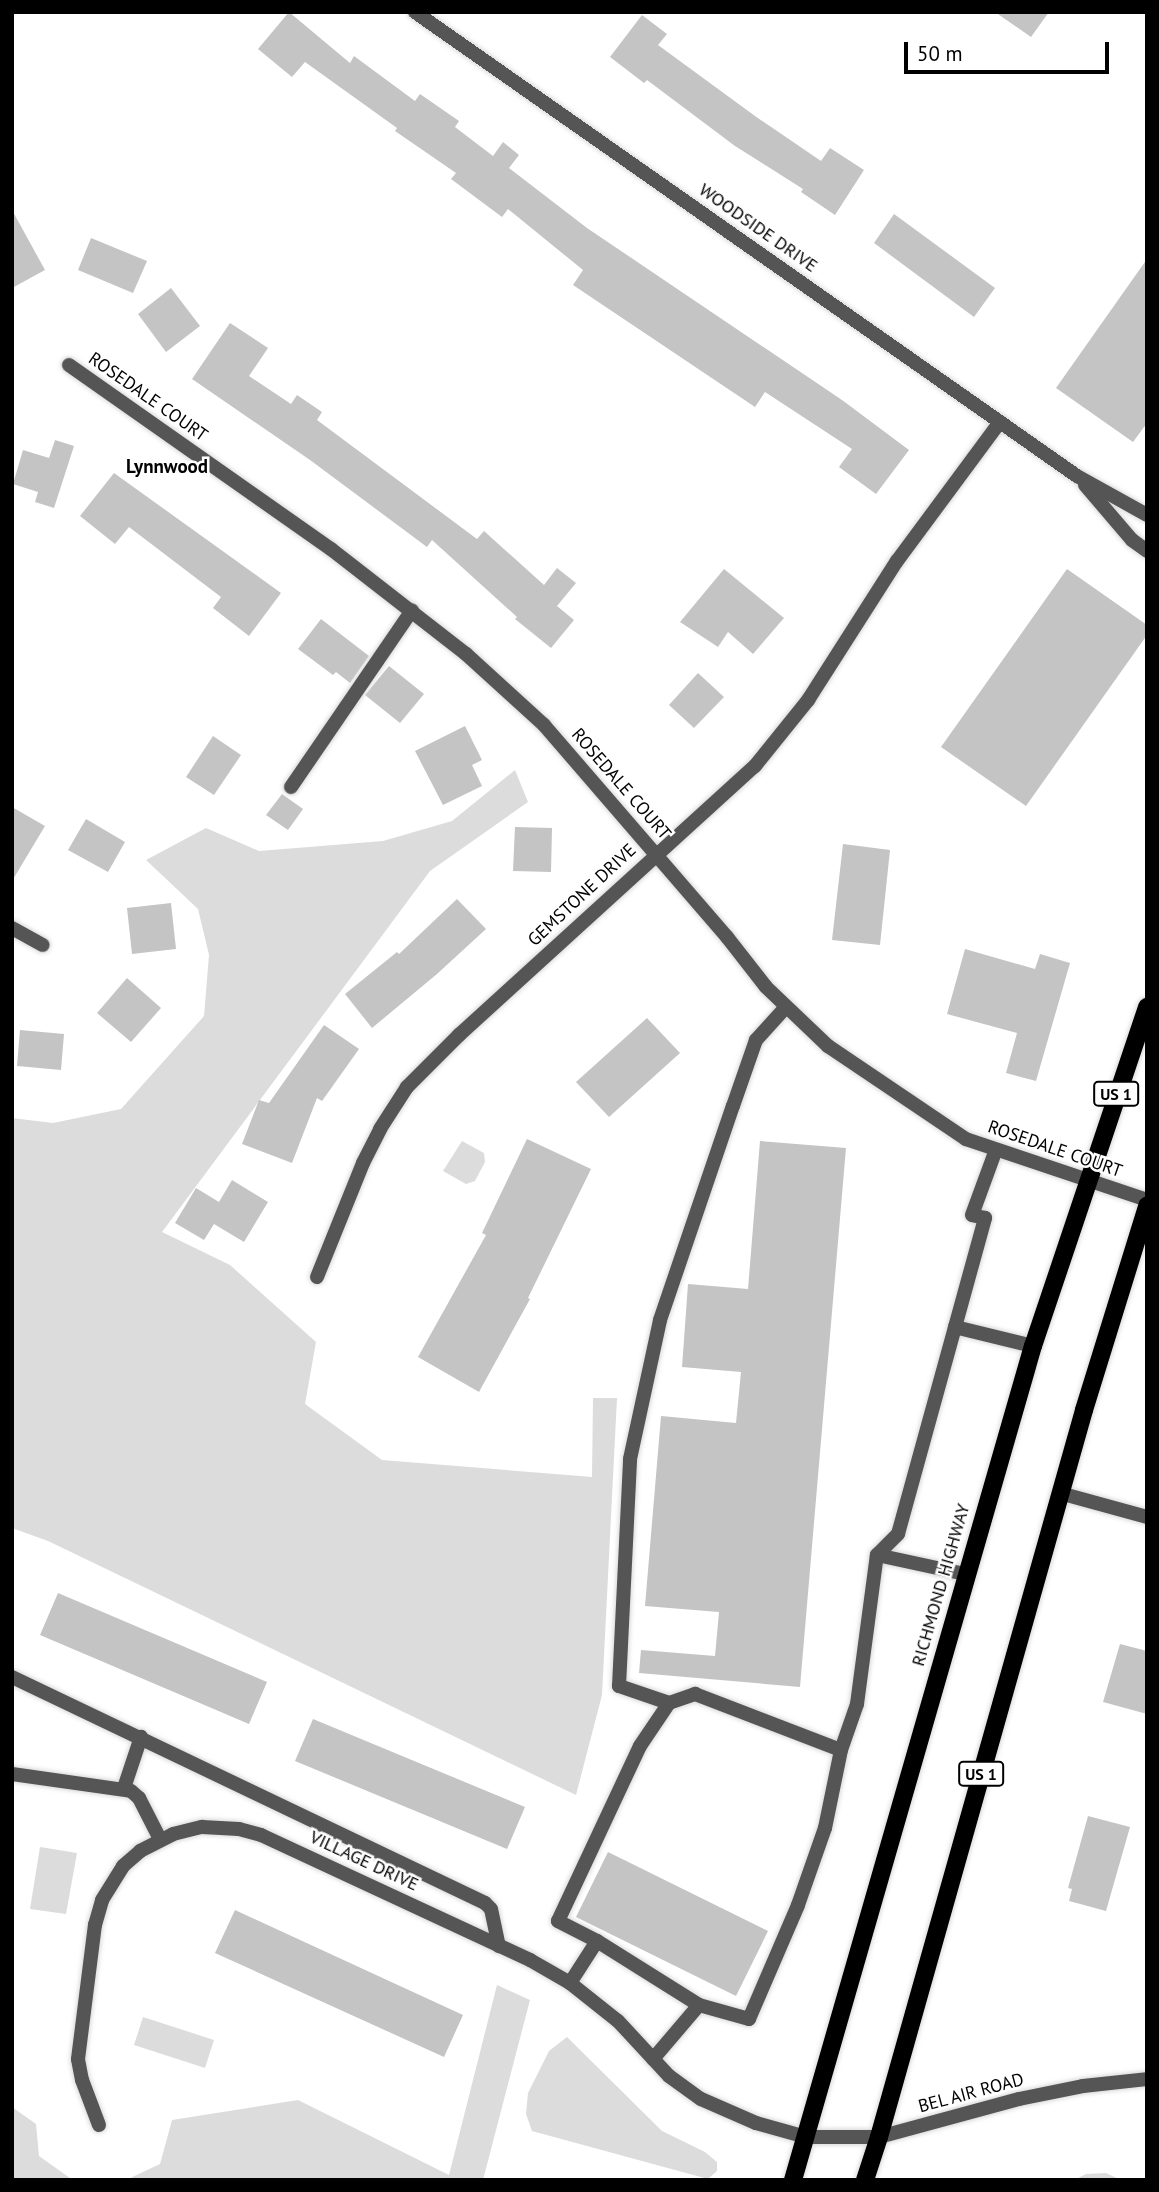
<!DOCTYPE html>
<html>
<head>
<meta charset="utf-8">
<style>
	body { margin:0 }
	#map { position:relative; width:1159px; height:2192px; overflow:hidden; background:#fff; font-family:"PT Sans",sans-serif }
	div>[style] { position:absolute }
	.green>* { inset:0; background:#dcdcdc }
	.building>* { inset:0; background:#c4c4c4 }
	.roads { filter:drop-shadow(0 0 2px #dbdbdb) drop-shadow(0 0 2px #dbdbdb) }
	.service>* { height:14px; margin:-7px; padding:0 7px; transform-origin:7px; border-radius:7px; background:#555 }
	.minor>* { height:14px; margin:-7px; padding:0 7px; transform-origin:7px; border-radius:7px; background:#555 }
	.primary>* { height:18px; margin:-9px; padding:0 9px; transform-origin:9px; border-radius:9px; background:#000 }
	span { translate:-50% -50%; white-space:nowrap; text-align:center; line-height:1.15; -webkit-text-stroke:5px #fff; paint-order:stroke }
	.shield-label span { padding:2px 5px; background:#fff; border:2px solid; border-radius:5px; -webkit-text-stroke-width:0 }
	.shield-label { font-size:16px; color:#000; font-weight:700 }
	.street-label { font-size:18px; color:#000 }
	.neighbourhood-label { font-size:19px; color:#000; font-weight:700 }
	.frame { position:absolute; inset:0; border:14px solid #000; pointer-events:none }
	.scale { position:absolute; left:904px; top:42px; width:205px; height:32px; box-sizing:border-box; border:4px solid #000; border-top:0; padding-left:9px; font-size:21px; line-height:24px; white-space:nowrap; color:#000; -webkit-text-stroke:5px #fff; paint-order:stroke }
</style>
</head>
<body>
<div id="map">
	<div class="green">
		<i style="clip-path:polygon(515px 770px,528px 802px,430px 871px,162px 1232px,230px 1265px,316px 1342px,305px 1404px,382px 1460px,592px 1477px,593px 1398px,617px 1398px,602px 1695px,576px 1795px,48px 1541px,12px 1528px,12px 1118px,53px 1123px,121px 1109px,204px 1016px,209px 955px,198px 909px,146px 860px,206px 828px,259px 851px,383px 841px,452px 821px)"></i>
		<i style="clip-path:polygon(462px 1141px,484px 1153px,485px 1162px,475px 1181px,466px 1184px,443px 1171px)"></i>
		<i style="clip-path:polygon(40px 1847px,77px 1853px,66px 1914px,30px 1909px)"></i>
		<i style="clip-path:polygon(497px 1985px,530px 2000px,483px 2180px,126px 2180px,160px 2164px,172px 2120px,298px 2100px,449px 2175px)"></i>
		<i style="clip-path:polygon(143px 2017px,214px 2040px,205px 2068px,134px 2045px)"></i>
		<i style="clip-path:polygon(567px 2037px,662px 2131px,705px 2152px,717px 2162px,717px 2171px,708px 2179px,532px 2131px,526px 2114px,528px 2093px,549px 2051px)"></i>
		<i style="clip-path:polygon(12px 2107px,36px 2124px,39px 2156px,70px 2178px,79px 2180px,12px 2180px)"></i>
		<i style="clip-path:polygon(1106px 2173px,1121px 2180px,1074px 2180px,1086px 2174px)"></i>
	</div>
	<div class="building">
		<i style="clip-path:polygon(289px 12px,350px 63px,354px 56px,415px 101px,420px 94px,459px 121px,455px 127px,493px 156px,503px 142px,519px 155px,509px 168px,587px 228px,842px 400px,909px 450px,876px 494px,839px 467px,852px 449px,765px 392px,755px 407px,573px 285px,583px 270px,508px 209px,502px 217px,451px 179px,456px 173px,395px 131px,397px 128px,305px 62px,292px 77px,258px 49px)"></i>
		<i style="clip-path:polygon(995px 12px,1049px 12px,1031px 37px)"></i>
		<i style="clip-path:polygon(642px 15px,667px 34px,658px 45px,755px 116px,821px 161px,830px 148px,864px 170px,835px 215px,801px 192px,803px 189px,735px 146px,647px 80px,644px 83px,610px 57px)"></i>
		<i style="clip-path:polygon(12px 210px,45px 270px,12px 288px)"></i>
		<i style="clip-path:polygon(894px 214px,995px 288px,974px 317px,874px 243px)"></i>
		<i style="clip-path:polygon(91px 238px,147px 261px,133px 293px,78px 270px)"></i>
		<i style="clip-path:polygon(1147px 259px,1147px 423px,1133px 442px,1056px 388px)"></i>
		<i style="clip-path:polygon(171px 288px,200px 326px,166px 352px,138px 314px)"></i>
		<i style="clip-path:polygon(230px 323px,268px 348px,249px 376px,291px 404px,297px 395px,322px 412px,317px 420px,477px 539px,484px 531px,544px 585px,557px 568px,576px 583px,557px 606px,574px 620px,551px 648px,515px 619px,517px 617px,432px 540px,427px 547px,310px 460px,192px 379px)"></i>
		<i style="clip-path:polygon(55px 440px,74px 446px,54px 508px,35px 502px,38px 492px,13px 484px,23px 450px,49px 458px)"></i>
		<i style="clip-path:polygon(114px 473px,281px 593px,249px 636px,213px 608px,221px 597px,129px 527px,115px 544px,80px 516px)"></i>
		<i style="clip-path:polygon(724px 569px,784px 618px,753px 654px,728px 632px,718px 647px,680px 622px)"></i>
		<i style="clip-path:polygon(1067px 569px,1147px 625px,1147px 635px,1026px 806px,941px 747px)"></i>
		<i style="clip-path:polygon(321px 619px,369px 656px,350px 683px,336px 672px,333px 675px,298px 649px)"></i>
		<i style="clip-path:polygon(389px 666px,424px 694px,400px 723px,365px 695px)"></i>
		<i style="clip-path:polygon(698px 673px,724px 697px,694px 728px,669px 705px)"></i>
		<i style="clip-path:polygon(465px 726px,482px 760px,472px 765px,482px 786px,443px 805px,415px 751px)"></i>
		<i style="clip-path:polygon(213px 736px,241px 755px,214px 795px,186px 777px)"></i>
		<i style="clip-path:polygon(282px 794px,303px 809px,288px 830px,266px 815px)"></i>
		<i style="clip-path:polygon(12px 807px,45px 826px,12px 881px)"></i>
		<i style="clip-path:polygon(86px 819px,125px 842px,108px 872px,68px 850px)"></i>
		<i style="clip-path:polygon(515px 827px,552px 828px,551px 872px,513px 871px)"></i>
		<i style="clip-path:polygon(843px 844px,890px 850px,880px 945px,832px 940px)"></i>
		<i style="clip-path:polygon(457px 899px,486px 929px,437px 974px,372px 1028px,345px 994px,397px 952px,399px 954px)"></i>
		<i style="clip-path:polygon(171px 903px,176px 949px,132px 954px,127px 908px)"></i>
		<i style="clip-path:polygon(965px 949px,1035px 969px,1040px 954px,1070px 963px,1036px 1081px,1006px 1073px,1017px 1033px,947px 1014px)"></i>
		<i style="clip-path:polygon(127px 978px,161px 1008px,131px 1042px,97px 1013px)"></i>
		<i style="clip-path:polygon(647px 1018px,680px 1053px,609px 1117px,576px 1082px)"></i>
		<i style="clip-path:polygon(324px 1025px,359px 1049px,322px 1101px,317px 1098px,292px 1163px,242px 1144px,259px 1100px,269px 1103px)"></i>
		<i style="clip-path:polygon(20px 1030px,64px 1034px,61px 1070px,17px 1066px)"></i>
		<i style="clip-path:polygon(527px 1139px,591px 1169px,528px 1298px,530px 1299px,479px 1392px,418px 1357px,486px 1235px,482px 1233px)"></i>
		<i style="clip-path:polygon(760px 1141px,846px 1148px,800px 1687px,639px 1673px,641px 1650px,715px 1656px,719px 1612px,645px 1606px,661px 1416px,736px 1423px,741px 1372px,682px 1367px,688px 1284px,748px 1289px)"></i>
		<i style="clip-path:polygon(232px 1180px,268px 1202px,244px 1242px,214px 1224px,204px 1240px,175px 1223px,196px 1188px,219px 1202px)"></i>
		<i style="clip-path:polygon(58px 1593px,267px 1682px,249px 1724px,40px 1635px)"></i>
		<i style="clip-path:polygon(1120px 1644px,1147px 1651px,1147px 1714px,1103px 1702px)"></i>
		<i style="clip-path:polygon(313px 1719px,525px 1807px,507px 1849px,295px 1761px)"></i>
		<i style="clip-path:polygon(1088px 1816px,1130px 1827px,1106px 1911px,1069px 1901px,1072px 1889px,1068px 1888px)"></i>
		<i style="clip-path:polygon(608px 1852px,768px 1931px,736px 1996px,576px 1917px)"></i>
		<i style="clip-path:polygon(235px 1910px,463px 2015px,444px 2057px,215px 1953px)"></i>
	</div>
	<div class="roads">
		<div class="service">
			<i style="left:291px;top:787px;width:214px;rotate:-55.6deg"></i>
			<i style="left:955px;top:1327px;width:80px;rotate:13.7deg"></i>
			<i style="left:1060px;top:1493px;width:90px;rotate:15.4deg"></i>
			<i style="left:877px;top:1555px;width:90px;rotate:12.2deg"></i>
			<i style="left:12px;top:1677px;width:524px;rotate:25.54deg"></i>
			<i style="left:485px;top:1903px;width:8px;rotate:45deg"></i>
			<i style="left:491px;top:1909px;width:38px;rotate:78deg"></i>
			<i style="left:669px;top:1703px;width:53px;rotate:-161.2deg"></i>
			<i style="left:619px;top:1686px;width:227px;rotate:-87.2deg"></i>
			<i style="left:630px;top:1459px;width:142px;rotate:-77.8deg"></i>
			<i style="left:660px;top:1320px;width:226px;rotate:-71.2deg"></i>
			<i style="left:733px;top:1106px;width:70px;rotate:-70.8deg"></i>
			<i style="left:756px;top:1040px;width:43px;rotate:-47.8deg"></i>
			<i style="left:12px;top:1774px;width:120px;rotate:8.1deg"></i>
			<i style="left:131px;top:1791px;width:11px;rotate:41deg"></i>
			<i style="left:139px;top:1798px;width:46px;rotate:62.9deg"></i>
			<i style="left:124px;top:1788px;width:54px;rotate:-71.6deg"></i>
			<i style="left:570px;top:1983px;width:50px;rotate:-57.3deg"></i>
			<i style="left:699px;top:2005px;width:120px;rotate:-147.9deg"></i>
			<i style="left:597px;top:1941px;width:44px;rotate:-152.9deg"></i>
			<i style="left:558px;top:1921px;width:193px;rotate:-64.9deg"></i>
			<i style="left:640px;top:1746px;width:52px;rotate:-56deg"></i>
			<i style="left:669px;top:1703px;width:28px;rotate:-19deg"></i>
			<i style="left:695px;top:1694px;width:156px;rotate:21deg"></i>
			<i style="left:653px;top:2059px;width:71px;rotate:-49.6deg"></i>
			<i style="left:699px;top:2005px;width:52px;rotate:15.6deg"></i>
			<i style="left:749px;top:2019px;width:124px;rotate:-66.7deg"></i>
			<i style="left:798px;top:1905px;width:82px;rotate:-70.7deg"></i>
			<i style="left:825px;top:1828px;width:80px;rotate:-78.4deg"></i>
			<i style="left:841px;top:1750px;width:49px;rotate:-70.8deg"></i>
			<i style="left:857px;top:1704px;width:150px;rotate:-82.4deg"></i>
			<i style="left:877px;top:1555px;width:30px;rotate:-45deg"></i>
			<i style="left:898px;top:1534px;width:328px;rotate:-74.6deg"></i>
			<i style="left:985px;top:1218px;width:13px;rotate:-167deg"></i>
			<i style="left:972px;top:1215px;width:67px;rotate:-69.9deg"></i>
		</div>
		<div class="minor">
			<i style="left:415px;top:12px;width:808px;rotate:35.03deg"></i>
			<i style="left:1077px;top:476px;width:80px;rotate:29.1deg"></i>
			<i style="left:69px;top:365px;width:320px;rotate:35.1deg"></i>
			<i style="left:331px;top:549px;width:171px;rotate:37.9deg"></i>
			<i style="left:466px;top:654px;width:105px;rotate:42.3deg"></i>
			<i style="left:544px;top:725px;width:280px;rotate:49.2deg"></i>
			<i style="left:727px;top:937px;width:63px;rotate:52deg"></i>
			<i style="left:766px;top:987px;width:86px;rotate:43.6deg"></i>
			<i style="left:828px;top:1046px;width:166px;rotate:34deg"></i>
			<i style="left:966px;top:1139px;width:191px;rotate:18.6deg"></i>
			<i style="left:1085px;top:485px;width:72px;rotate:49.5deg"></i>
			<i style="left:1132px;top:540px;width:19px;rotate:36deg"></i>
			<i style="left:12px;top:928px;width:35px;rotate:29deg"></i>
			<i style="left:317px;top:1277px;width:123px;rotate:-68deg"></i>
			<i style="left:363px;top:1163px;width:38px;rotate:-63deg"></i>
			<i style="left:380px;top:1129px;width:50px;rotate:-57.3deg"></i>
			<i style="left:407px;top:1087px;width:74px;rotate:-45deg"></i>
			<i style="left:459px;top:1035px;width:400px;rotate:-42.3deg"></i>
			<i style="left:755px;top:766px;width:85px;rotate:-51.2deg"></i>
			<i style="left:808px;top:700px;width:165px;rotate:-57.4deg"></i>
			<i style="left:897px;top:561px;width:173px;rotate:-53.5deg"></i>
			<i style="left:99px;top:2125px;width:48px;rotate:-110.7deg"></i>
			<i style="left:82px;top:2080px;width:21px;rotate:-101deg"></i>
			<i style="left:78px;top:2059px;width:135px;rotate:-82.8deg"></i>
			<i style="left:95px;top:1925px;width:26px;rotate:-74deg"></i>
			<i style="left:102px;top:1900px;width:40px;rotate:-58deg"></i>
			<i style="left:123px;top:1866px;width:23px;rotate:-41deg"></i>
			<i style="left:140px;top:1851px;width:37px;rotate:-27deg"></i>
			<i style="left:173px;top:1834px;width:30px;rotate:-14deg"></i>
			<i style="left:202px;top:1827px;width:37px;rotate:3deg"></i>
			<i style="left:239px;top:1829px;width:23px;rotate:15deg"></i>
			<i style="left:261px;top:1835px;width:297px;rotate:24.9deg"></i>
			<i style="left:530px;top:1960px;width:46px;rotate:29.9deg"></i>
			<i style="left:570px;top:1983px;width:61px;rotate:38.4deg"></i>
			<i style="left:618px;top:2021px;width:75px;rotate:47.2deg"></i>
			<i style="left:669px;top:2076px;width:39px;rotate:36deg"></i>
			<i style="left:701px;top:2099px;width:60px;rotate:23.6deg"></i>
			<i style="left:756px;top:2123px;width:52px;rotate:15.6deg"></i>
			<i style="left:806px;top:2137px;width:73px"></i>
			<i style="left:879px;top:2137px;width:145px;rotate:-15.2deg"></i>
			<i style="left:1019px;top:2099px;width:65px;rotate:-11.5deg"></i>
			<i style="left:1083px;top:2086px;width:64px;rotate:-6.2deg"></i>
		</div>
		<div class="primary">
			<i style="left:793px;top:2180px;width:868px;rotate:-73.95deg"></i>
			<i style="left:1033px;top:1346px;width:358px;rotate:-71.4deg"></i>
			<i style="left:865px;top:2180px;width:45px;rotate:-72deg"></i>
			<i style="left:879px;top:2137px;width:755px;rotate:-74.25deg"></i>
			<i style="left:1084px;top:1410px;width:214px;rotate:-72.8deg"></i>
		</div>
	</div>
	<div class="shield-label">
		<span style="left:1116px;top:1094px">US 1</span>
		<span style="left:981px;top:1774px">US 1</span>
	</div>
	<div class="street-label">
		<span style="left:758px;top:228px;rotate:35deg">WOODSIDE DRIVE</span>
		<span style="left:148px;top:397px;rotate:35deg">ROSEDALE COURT</span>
		<span style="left:621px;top:784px;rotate:49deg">ROSEDALE COURT</span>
		<span style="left:582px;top:895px;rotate:-43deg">GEMSTONE DRIVE</span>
		<span style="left:1055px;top:1149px;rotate:19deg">ROSEDALE COURT</span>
		<span style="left:941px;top:1585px;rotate:-74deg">RICHMOND HIGHWAY</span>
		<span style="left:364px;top:1861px;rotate:25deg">VILLAGE DRIVE</span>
		<span style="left:971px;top:2093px;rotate:-15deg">BEL AIR ROAD</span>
	</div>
	<div class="neighbourhood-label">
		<span style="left:167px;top:467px">Lynnwood</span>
	</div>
	<div class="frame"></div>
	<div class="scale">50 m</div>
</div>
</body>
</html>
